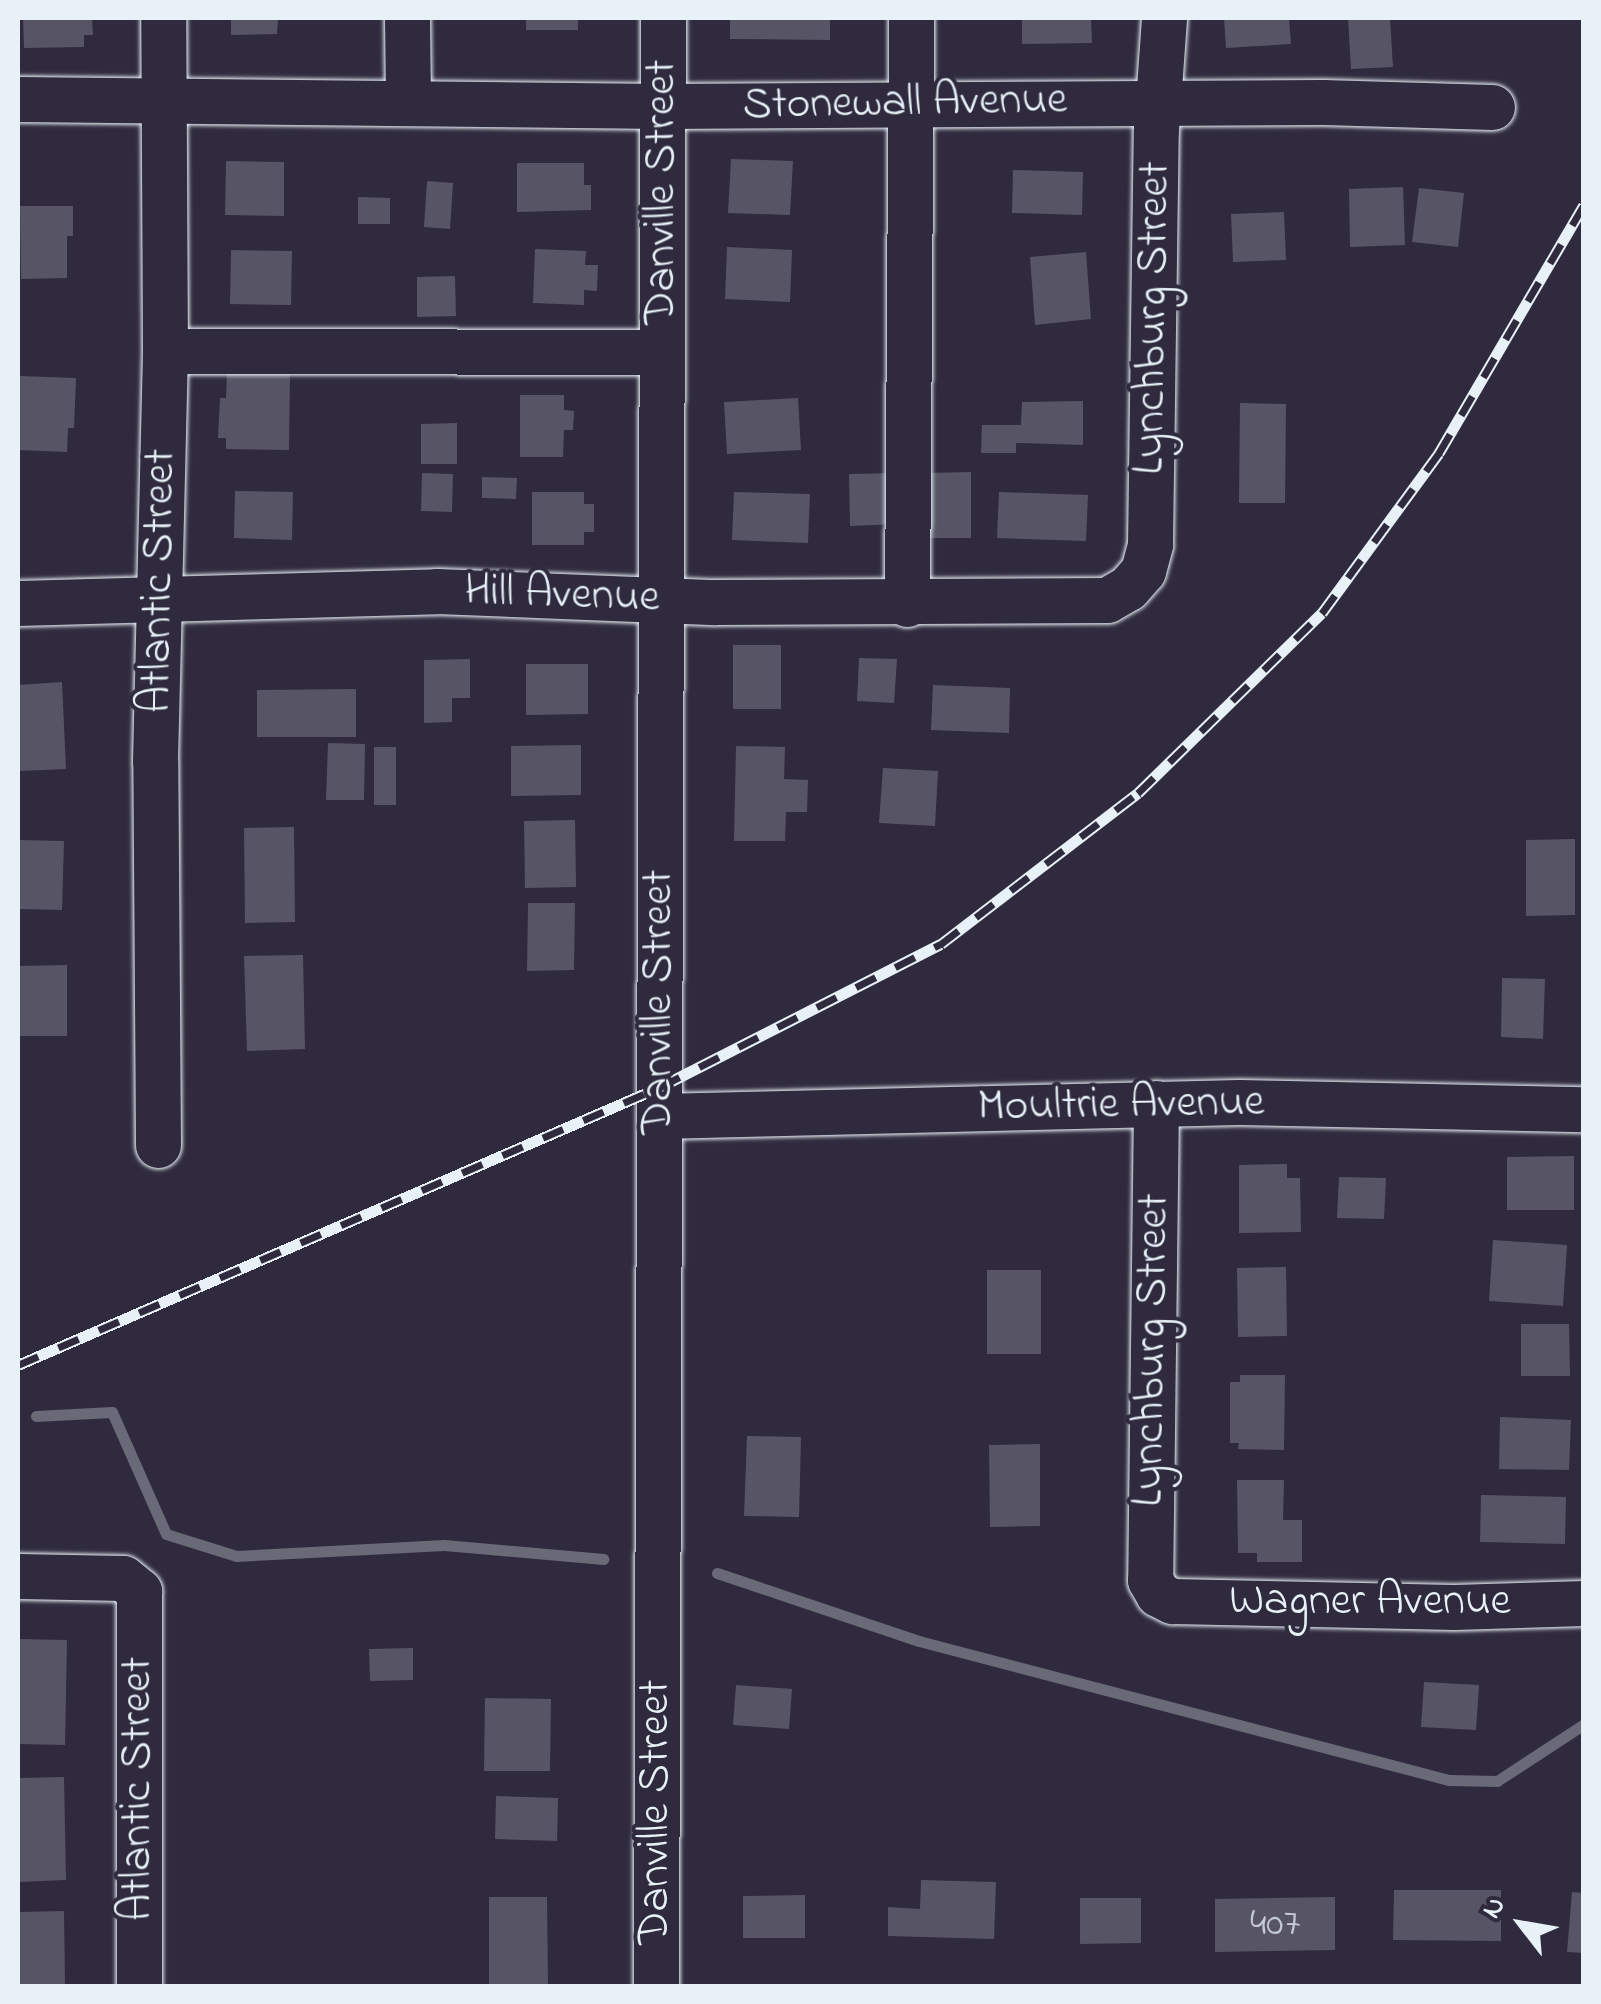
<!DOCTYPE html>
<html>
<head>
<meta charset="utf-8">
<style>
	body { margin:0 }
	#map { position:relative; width:1601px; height:2004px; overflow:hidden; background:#2f2a3d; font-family:"Indie Flower",sans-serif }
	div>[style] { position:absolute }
	.stream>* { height:11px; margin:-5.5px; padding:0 5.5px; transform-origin:5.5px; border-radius:5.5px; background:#696978 }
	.building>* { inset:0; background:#575565 }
	.roads { filter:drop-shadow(0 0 2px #e8f1f8) drop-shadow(0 0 2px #e8f1f8) }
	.minor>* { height:45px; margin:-22.5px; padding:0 22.5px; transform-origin:22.5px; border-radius:22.5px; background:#2f2a3d }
	.rail>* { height:11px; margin-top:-5.5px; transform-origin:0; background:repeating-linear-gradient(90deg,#2f2a3d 0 22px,#e8f1f8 0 44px); box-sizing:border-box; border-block:2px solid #e8f1f8 }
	span { translate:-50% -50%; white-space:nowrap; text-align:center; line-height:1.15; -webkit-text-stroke:8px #2f2a3d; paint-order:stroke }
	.number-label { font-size:40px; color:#c4cad3 }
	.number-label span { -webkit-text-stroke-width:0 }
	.street-label { font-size:45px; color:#e8f1f8 }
	.frame { position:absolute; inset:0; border:20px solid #e8f1f8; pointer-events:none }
	.north { position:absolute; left:1471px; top:1874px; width:100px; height:100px; -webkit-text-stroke:8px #2f2a3d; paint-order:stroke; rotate:301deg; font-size:28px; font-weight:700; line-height:40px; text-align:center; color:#e8f1f8 }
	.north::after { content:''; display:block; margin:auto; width:35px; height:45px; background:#e8f1f8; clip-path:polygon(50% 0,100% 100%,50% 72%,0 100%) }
</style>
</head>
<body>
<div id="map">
	<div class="stream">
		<i style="left:36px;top:1416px;width:76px;rotate:-3deg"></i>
		<i style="left:112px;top:1412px;width:133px;rotate:66.1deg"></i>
		<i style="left:166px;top:1534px;width:73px;rotate:17.4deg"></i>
		<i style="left:236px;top:1556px;width:208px;rotate:-3deg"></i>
		<i style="left:444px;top:1545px;width:160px;rotate:5deg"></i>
		<i style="left:717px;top:1573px;width:213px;rotate:18.6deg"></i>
		<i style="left:919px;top:1641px;width:548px;rotate:14.7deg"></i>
		<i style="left:1449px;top:1780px;width:48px;rotate:1.2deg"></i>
		<i style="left:1497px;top:1781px;width:104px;rotate:-33.2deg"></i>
	</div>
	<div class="building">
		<i style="clip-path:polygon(23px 18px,92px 18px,93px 35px,84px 35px,84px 47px,24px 48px)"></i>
		<i style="clip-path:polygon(231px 18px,278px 18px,277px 34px,231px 35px)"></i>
		<i style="clip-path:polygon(526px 18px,578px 18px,578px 30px,526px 30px)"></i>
		<i style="clip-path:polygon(730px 18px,830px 18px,830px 40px,730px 39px)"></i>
		<i style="clip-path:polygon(1022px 18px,1091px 18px,1092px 43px,1022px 44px)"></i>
		<i style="clip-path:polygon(1224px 18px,1289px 18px,1291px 44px,1226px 48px)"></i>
		<i style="clip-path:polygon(1348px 18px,1390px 18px,1393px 67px,1351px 69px)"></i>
		<i style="clip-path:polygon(731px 159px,793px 161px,790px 215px,728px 213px)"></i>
		<i style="clip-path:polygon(226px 161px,284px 162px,284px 216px,225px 215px)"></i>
		<i style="clip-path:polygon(517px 163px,584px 163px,584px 185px,591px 185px,591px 210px,517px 212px)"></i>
		<i style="clip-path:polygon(1013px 170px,1083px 172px,1082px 215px,1012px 213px)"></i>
		<i style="clip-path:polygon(427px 181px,453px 183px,450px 229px,424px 227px)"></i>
		<i style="clip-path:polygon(1403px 187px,1405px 245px,1350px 247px,1349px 189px)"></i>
		<i style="clip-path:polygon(1419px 188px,1464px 193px,1458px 247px,1412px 242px)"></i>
		<i style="clip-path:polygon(358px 197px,390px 198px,390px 224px,358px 224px)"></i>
		<i style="clip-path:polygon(20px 206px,73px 206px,73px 236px,67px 236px,67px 278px,21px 279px)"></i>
		<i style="clip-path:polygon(1284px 212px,1286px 260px,1233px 262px,1231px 214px)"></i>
		<i style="clip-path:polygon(727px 247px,792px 250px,790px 302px,725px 299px)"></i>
		<i style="clip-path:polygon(535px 249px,586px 251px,585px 265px,598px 265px,597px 291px,584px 290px,584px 305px,533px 303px)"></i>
		<i style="clip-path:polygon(231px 250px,292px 251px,291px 305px,230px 304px)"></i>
		<i style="clip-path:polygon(1086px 252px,1091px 319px,1035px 325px,1030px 257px)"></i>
		<i style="clip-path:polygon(455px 276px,456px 316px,417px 317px,417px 277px)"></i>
		<i style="clip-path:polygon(227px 373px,290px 373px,289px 450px,226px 449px,226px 438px,218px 438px,220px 398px,226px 398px)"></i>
		<i style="clip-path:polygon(19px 376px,76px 378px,74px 428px,68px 428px,67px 452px,18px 450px)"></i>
		<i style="clip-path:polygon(520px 395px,564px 395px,564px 410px,574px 411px,573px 430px,564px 430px,563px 457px,520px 457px)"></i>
		<i style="clip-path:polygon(798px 398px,801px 450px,727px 454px,724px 402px)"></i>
		<i style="clip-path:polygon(1083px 401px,1083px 445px,1021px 443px,1016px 443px,1016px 453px,981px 453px,982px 425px,1021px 425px,1022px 402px)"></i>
		<i style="clip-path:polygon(1240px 403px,1286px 404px,1285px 503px,1239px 503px)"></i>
		<i style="clip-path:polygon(457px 423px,457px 464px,421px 464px,421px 424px)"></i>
		<i style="clip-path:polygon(971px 472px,971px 538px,924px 538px,925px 473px)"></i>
		<i style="clip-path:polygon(422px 473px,453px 474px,452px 512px,421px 511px)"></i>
		<i style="clip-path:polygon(895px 473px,897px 524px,850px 526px,849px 474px)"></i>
		<i style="clip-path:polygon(482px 477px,517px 478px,516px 499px,482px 498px)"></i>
		<i style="clip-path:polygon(235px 491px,293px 492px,292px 540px,234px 538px)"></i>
		<i style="clip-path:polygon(532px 492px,584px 492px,584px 504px,594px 504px,594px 532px,584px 532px,584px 545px,532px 545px)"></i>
		<i style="clip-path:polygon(734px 492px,810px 494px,808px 543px,732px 540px)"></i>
		<i style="clip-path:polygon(999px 492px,1088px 495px,1086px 541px,997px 538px)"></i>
		<i style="clip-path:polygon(733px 645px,781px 645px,781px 709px,733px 709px)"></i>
		<i style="clip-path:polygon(859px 658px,897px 659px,894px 703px,857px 701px)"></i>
		<i style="clip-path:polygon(470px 659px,470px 698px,452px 698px,452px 722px,424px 723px,424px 660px)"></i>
		<i style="clip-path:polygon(526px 664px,588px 664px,588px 714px,526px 715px)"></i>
		<i style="clip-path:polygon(62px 682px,66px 769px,18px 771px,18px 685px)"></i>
		<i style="clip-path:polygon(933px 685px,1010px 688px,1009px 733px,931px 730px)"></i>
		<i style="clip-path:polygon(356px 689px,356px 737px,257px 737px,257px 690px)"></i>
		<i style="clip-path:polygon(328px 743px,365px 744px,364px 800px,326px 800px)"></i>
		<i style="clip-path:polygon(581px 745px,581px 795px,511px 796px,511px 746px)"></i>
		<i style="clip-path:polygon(736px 746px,785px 747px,784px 779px,808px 780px,807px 812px,786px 812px,785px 841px,734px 841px)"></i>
		<i style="clip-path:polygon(374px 747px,396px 747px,396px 805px,374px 805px)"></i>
		<i style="clip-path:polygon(883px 768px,938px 771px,935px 826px,879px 823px)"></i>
		<i style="clip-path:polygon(575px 820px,576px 887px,525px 888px,524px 821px)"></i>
		<i style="clip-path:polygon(294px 827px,295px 922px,245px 923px,244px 828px)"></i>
		<i style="clip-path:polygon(1575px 839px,1575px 915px,1526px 916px,1526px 840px)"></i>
		<i style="clip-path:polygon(18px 840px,64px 841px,62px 910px,18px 909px)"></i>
		<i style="clip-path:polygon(528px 903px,575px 903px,574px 970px,527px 971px)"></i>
		<i style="clip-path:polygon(303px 955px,305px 1049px,247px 1051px,244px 956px)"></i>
		<i style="clip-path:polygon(67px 965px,67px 1036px,18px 1036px,18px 966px)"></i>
		<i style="clip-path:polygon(1502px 978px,1545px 979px,1543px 1039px,1501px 1037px)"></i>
		<i style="clip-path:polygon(1574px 1156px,1574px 1210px,1507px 1210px,1507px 1157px)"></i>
		<i style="clip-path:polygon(1287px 1164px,1287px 1178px,1300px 1178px,1301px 1232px,1239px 1233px,1239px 1165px)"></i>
		<i style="clip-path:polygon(1339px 1177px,1386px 1178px,1384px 1219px,1337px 1218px)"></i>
		<i style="clip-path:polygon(1493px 1240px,1567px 1245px,1563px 1306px,1489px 1301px)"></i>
		<i style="clip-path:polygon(1286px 1267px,1287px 1336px,1238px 1337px,1237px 1268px)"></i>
		<i style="clip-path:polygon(987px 1270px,1041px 1270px,1041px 1354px,987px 1354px)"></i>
		<i style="clip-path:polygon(1521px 1324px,1569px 1324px,1570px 1376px,1521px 1376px)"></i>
		<i style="clip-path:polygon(1240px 1375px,1285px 1375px,1284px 1450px,1238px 1449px,1239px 1443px,1230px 1443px,1230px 1382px,1240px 1382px)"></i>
		<i style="clip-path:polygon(1500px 1417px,1571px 1420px,1569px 1470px,1499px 1469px)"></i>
		<i style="clip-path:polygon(747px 1436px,801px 1437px,799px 1517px,744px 1516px)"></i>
		<i style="clip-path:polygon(1040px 1444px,1040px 1526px,990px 1527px,989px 1445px)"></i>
		<i style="clip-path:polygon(1237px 1480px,1284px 1480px,1283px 1520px,1302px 1520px,1302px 1562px,1257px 1562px,1257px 1553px,1238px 1553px)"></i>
		<i style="clip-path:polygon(1481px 1495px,1566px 1497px,1565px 1544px,1480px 1542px)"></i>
		<i style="clip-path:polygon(18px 1639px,67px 1640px,65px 1745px,18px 1744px)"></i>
		<i style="clip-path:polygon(413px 1648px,413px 1680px,370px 1681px,369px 1649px)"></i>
		<i style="clip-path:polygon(1424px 1682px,1479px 1685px,1476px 1730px,1421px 1727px)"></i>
		<i style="clip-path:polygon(736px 1685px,792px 1689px,789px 1729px,733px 1725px)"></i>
		<i style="clip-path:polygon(485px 1698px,551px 1699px,550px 1771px,484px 1771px)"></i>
		<i style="clip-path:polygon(64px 1777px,66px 1880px,18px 1882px,18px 1778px)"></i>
		<i style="clip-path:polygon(496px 1796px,558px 1798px,557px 1841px,495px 1839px)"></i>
		<i style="clip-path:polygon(921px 1880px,996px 1882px,994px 1939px,888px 1936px,888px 1907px,920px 1909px)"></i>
		<i style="clip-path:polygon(1394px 1890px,1501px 1890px,1501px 1941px,1393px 1940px)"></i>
		<i style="clip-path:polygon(1572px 1892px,1584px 1893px,1584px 1953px,1567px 1952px)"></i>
		<i style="clip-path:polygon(805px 1895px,805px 1938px,743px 1938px,743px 1896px)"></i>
		<i style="clip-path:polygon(489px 1897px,547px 1897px,548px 1986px,489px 1986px)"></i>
		<i style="clip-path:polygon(1335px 1897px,1335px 1950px,1215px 1952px,1215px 1899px)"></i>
		<i style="clip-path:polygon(1080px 1898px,1141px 1898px,1141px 1943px,1080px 1944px)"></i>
		<i style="clip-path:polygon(64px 1911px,65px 1986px,18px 1986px,18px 1912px)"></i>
	</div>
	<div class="roads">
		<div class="minor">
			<i style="left:407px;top:18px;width:85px;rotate:89.3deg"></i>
			<i style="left:18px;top:99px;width:645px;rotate:0.62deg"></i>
			<i style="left:663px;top:106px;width:660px;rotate:-0.35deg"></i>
			<i style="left:1323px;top:102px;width:169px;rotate:1.7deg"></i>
			<i style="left:165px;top:351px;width:497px;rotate:0.1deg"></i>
			<i style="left:18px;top:603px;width:419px;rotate:-1.6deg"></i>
			<i style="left:437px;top:591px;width:279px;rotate:2.3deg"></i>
			<i style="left:716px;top:602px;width:391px;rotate:-0.3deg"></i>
			<i style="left:1107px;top:600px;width:24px;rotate:-30deg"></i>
			<i style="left:1128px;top:588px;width:23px;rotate:-49deg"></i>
			<i style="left:1143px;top:571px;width:28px;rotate:-75deg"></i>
			<i style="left:1150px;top:544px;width:414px;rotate:-89.2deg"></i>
			<i style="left:1156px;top:130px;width:112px;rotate:-85.9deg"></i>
			<i style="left:907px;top:604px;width:586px;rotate:-89.61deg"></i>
			<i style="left:1156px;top:1103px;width:477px;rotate:90.7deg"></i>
			<i style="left:1150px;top:1580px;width:16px;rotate:60deg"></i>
			<i style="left:1158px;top:1594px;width:16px;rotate:27deg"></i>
			<i style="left:1172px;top:1601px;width:282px;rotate:1.2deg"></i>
			<i style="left:1454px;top:1607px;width:130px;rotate:-1.8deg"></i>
			<i style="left:659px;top:1116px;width:580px;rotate:-1.38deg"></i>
			<i style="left:1239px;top:1102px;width:345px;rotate:1.2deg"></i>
			<i style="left:158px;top:1145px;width:384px;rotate:-90.4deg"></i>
			<i style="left:155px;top:761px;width:410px;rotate:-88.6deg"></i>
			<i style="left:165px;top:351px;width:333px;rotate:-90.3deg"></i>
			<i style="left:18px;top:1576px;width:105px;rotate:1.1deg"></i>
			<i style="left:123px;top:1578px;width:21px;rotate:39deg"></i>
			<i style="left:139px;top:1591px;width:395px;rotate:90deg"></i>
			<i style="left:656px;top:1986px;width:1968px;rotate:-89.8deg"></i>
		</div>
	</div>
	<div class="rail">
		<i style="left:18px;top:1365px;width:700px;rotate:-23.41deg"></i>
		<i style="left:660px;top:1087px;width:315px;rotate:-27deg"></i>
		<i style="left:941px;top:944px;width:248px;rotate:-37.5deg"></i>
		<i style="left:1138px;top:793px;width:257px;rotate:-44.4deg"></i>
		<i style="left:1322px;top:613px;width:198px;rotate:-53.8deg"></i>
		<i style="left:1439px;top:453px;width:287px;rotate:-59.7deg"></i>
	</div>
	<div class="number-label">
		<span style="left:1275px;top:1925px">407</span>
	</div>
	<div class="street-label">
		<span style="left:905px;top:104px;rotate:-1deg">Stonewall Avenue</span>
		<span style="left:663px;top:192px;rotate:-90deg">Danville Street</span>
		<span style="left:1154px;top:318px;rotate:-89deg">Lynchburg Street</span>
		<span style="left:160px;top:581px;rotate:-89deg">Atlantic Street</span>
		<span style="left:562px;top:596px;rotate:2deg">Hill Avenue</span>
		<span style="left:660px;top:1002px;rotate:-90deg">Danville Street</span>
		<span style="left:1121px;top:1106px;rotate:-1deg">Moultrie Avenue</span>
		<span style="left:1153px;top:1350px;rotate:-89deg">Lynchburg Street</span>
		<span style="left:1370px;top:1603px">Wagner Avenue</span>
		<span style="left:139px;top:1789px;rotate:-90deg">Atlantic Street</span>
		<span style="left:657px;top:1812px;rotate:-90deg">Danville Street</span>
	</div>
	<div class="frame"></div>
	<div class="north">N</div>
</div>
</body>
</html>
